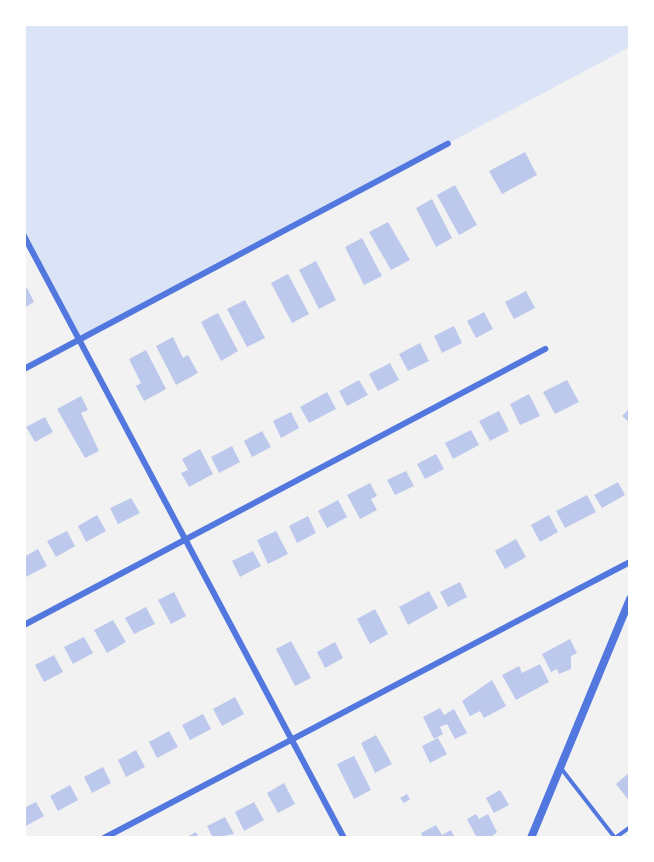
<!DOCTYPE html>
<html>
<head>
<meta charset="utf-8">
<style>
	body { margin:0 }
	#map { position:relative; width:654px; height:862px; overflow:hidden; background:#f2f2f2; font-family:Commissioner,sans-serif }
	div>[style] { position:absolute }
	.green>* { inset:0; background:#dbe4f7 }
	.building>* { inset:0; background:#bdc9ec }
	.service>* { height:4px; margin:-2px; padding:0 2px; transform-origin:2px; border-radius:2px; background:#5277de }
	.minor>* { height:6px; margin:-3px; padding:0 3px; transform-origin:3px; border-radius:3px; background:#5277de }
	.tertiary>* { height:8px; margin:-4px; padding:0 4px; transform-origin:4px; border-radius:4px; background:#5277de }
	span { translate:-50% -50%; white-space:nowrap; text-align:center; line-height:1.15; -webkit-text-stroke:4.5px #fff; paint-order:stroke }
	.frame { position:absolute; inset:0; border:26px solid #fff; pointer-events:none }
</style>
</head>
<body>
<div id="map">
	<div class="green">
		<i style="clip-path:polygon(24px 24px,630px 24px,630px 47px,79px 339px,24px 236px)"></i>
	</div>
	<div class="building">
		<i style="clip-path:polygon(525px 152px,537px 175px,502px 194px,489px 171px)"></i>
		<i style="clip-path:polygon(455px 185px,477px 225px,459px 235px,437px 195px)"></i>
		<i style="clip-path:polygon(432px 199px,452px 238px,436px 247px,416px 208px)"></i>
		<i style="clip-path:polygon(388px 222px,410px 260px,391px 270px,369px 232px)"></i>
		<i style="clip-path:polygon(362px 238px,382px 276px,364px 285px,345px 247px)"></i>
		<i style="clip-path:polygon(316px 261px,336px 300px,319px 309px,299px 270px)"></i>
		<i style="clip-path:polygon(288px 274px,309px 314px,292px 323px,271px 283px)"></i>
		<i style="clip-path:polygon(27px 288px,34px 302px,24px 308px,24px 290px)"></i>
		<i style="clip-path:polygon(526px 291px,535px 308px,514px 319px,505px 302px)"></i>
		<i style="clip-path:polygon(245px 300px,265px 338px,247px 347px,227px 309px)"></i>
		<i style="clip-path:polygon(484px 312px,493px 329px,476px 338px,467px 321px)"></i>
		<i style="clip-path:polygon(218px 313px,238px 351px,221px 361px,201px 322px)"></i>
		<i style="clip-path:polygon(454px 326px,462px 343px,442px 353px,434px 336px)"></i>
		<i style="clip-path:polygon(173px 337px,183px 358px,188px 355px,198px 373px,176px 385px,156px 346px)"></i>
		<i style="clip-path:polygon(420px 343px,429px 361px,408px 371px,399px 354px)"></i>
		<i style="clip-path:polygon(146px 350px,166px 389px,144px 401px,136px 386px,141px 383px,129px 359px)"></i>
		<i style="clip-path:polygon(390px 363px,399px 380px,378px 391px,369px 374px)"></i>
		<i style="clip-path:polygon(359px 380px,368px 395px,347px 406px,339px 391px)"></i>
		<i style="clip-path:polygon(567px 380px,579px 402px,555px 414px,543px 392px)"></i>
		<i style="clip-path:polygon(327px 392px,336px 409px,309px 423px,300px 407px)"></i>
		<i style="clip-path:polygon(529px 394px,540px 416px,520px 425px,510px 404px)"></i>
		<i style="clip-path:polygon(81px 396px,88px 410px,81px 413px,99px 451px,85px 458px,57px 409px)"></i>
		<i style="clip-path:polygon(630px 408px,630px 423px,622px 416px)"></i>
		<i style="clip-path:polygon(499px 411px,509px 431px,490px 441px,479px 421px)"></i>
		<i style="clip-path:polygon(291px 412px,299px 428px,281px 438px,273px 421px)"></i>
		<i style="clip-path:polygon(45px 417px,53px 432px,35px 442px,26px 427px)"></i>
		<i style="clip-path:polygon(471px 430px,479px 445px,453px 459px,445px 443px)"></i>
		<i style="clip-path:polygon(262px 431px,271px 447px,252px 457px,244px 441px)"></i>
		<i style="clip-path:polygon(232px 446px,240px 462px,219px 473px,211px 457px)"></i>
		<i style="clip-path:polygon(200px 449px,213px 474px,189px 487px,181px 473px,188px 470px,182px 459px)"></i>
		<i style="clip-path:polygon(436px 454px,444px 469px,425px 479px,417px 464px)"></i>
		<i style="clip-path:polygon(406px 471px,414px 486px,395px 495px,387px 480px)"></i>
		<i style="clip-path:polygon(618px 482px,625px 495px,602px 508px,594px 495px)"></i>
		<i style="clip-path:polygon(370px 483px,377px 496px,371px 499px,377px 510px,360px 519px,347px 495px)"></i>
		<i style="clip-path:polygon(587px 495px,596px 512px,565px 528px,556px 511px)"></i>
		<i style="clip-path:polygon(131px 498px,140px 513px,118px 524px,110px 508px)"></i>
		<i style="clip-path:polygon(338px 500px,347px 517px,327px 528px,318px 511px)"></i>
		<i style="clip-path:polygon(97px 515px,106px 531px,86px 542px,78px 526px)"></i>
		<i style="clip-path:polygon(549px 515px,558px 532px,540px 542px,531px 525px)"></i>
		<i style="clip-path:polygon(308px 516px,316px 533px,297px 543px,289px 526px)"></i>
		<i style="clip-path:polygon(67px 531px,75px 546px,56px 557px,47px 541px)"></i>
		<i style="clip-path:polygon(276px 531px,288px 554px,268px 564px,257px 540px)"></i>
		<i style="clip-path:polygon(516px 539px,526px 557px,505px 569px,495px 551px)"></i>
		<i style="clip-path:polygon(38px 549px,47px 566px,24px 578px,24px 557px)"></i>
		<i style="clip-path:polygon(253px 551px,261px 566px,240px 577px,232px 561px)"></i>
		<i style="clip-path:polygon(460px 582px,467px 597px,448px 607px,440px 592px)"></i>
		<i style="clip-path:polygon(429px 591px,438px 608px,408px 625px,399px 607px)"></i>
		<i style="clip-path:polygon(174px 592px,186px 616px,171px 624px,158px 600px)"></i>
		<i style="clip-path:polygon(146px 607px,155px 624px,134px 634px,125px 618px)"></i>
		<i style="clip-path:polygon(375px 609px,388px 634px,370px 644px,357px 619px)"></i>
		<i style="clip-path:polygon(113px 620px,126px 642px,107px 653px,94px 630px)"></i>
		<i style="clip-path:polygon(84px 637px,93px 653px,73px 664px,64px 647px)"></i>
		<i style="clip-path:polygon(570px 639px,577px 653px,571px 656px,571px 669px,559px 674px,557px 669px,551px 672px,542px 654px)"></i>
		<i style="clip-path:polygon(291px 641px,311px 678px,295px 686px,276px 649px)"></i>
		<i style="clip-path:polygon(335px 642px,343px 658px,325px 668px,317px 652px)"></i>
		<i style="clip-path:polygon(54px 655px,63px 672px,44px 682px,35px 665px)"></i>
		<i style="clip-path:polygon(540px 664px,549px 682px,516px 700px,502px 675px,519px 666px,522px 673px)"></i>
		<i style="clip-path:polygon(492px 680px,506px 706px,484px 718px,480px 711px,470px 716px,462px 701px)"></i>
		<i style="clip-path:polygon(235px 697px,244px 714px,222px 726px,213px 709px)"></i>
		<i style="clip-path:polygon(440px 708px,444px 715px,454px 709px,467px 733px,455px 739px,447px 724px,440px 727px,443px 734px,434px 739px,423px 717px)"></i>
		<i style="clip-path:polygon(203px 714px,211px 729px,190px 740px,182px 725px)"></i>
		<i style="clip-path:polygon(169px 731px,178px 747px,157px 758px,149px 742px)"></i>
		<i style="clip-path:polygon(376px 735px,392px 764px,375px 773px,361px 743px)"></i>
		<i style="clip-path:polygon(438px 738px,447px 754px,430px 763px,422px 746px)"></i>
		<i style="clip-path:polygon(136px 750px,145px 767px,126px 777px,118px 760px)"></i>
		<i style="clip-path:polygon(354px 756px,371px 790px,354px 799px,337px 764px)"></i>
		<i style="clip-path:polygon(103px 767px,111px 783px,92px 793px,84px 777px)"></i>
		<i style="clip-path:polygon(630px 772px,630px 802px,616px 784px)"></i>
		<i style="clip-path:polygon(284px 783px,295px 804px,278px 813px,267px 793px)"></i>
		<i style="clip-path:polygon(70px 785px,78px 800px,58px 811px,50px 796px)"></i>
		<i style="clip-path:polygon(500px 790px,509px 805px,494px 813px,486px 798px)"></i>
		<i style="clip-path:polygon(407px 794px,410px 799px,404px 803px,400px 798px)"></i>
		<i style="clip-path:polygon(36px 802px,44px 816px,24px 827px,24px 808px)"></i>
		<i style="clip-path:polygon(254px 802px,264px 820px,244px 831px,235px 812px)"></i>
		<i style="clip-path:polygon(476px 814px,479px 819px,488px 814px,497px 832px,490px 838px,477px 838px,467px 819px)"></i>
		<i style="clip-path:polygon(225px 817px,234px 834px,213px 838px,207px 826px)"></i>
		<i style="clip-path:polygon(436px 825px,442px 835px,451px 830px,455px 838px,423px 838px,421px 833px)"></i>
		<i style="clip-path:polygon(196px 832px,199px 838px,185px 838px)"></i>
	</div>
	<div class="service">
		<i style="left:560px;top:767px;width:90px;rotate:52.2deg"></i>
		<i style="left:615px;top:838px;width:19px;rotate:-36deg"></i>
	</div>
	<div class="minor">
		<i style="left:24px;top:236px;width:682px;rotate:62.01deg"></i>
		<i style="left:24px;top:369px;width:480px;rotate:-28deg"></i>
		<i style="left:24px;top:625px;width:590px;rotate:-27.91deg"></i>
		<i style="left:104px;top:838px;width:594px;rotate:-27.69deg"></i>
	</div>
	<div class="tertiary">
		<i style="left:531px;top:838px;width:259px;rotate:-67.5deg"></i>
	</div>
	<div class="frame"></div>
</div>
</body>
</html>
